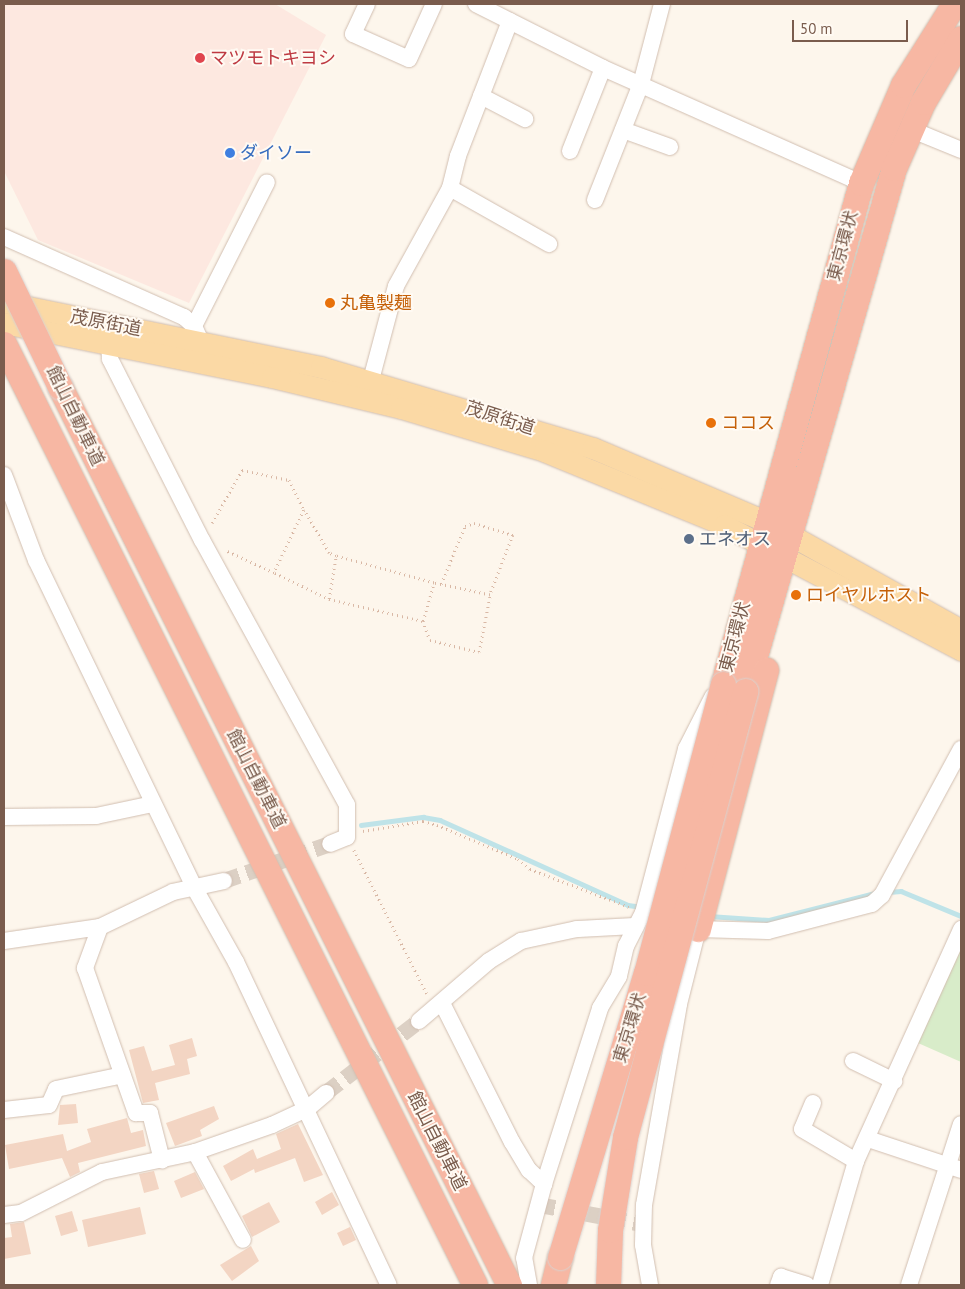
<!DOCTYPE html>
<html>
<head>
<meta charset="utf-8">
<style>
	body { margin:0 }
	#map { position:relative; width:965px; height:1289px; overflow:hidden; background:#fdf6ec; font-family:"PT Sans","Noto Sans JP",sans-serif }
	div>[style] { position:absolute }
	.commercial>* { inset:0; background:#fde8e0 }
	.green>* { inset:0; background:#d8ecc9 }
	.stream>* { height:4.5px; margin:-2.25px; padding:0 2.25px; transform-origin:2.25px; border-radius:2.25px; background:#bfe3e8 }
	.building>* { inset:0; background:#f3d5c3 }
	.minor-tunnel>* { height:16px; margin-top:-8px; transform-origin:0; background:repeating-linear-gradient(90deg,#dcd0c4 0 16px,transparent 0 24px) }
	.path>* { height:2.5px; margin-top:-1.25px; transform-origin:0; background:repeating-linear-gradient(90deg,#d9b8a5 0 1px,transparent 0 5px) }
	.roads { filter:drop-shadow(0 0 1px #d1beb0) drop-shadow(0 0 1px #d1beb0) }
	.minor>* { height:16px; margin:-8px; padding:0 8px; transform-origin:8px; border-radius:8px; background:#fff }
	.major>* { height:21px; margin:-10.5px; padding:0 10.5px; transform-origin:10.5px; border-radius:10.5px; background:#fbd9a5 }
	.highway>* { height:25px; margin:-12.5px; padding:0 12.5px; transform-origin:12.5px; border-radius:12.5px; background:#f7b7a3 }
	.bridges { filter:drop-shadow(0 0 1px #dad1cd) drop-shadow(0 0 1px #dad1cd) }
	.highway-bridge>* { height:25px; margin:-12.5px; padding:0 12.5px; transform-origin:12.5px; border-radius:12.5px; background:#f7b7a3 }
	.dots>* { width:14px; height:14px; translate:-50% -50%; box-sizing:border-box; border:2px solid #fffaf3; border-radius:50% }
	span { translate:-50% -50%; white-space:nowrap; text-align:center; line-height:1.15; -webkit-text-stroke:4px #fffaf3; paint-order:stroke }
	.health-label { font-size:18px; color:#be3a42 }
	.left { translate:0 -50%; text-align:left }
	.shop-label { font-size:18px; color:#366cbe }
	.street-label { font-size:18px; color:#7a5c4d }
	.food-label { font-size:18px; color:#c56008 }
	.service-label { font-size:18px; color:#4e5e75 }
	.frame { position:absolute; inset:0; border:5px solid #7a5c4d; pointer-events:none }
	.scale { position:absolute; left:792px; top:20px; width:116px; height:22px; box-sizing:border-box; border:2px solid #7a5c4d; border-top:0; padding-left:6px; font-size:15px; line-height:18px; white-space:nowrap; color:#7a5c4d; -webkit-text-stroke:4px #fffaf3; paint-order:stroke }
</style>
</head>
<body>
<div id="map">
	<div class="commercial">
		<i style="clip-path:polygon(4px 4px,275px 4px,326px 35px,189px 303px,38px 240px,4px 171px)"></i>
	</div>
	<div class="green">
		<i style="clip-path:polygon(961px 949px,961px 1062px,918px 1043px)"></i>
	</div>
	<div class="stream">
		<i style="left:361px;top:825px;width:63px;rotate:-7.4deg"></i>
		<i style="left:423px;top:817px;width:17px;rotate:10deg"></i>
		<i style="left:440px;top:820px;width:206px;rotate:24.3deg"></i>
		<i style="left:628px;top:905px;width:14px;rotate:8deg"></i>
		<i style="left:888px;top:892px;width:13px;rotate:-4deg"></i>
		<i style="left:901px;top:891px;width:65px;rotate:22.6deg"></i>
		<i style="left:709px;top:916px;width:60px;rotate:3.8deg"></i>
		<i style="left:769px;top:920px;width:109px;rotate:-14.3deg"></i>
	</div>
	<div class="building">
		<i style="clip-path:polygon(192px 1038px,197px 1056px,187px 1059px,190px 1074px,155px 1083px,159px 1100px,143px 1103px,129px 1050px,144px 1046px,152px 1071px,175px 1065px,169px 1045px)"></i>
		<i style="clip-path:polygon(76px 1104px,78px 1123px,58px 1125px,60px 1105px)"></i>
		<i style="clip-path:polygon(214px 1106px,219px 1119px,200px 1130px,202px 1136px,175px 1146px,166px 1123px)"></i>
		<i style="clip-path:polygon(127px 1118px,131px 1133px,143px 1130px,146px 1146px,78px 1163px,80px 1172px,70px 1177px,62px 1158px,9px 1169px,5px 1145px,63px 1134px,67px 1151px,91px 1142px,87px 1129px)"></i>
		<i style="clip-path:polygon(298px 1124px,323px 1175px,304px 1182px,295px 1158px,255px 1173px,254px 1169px,231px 1181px,223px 1166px,253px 1149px,257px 1159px,281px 1149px,276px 1134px)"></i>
		<i style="clip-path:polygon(154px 1171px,159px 1189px,144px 1193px,139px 1174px)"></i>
		<i style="clip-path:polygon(195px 1172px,204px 1189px,181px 1198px,174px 1181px)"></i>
		<i style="clip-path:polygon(332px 1192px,339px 1205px,322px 1215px,315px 1202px)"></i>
		<i style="clip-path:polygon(269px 1202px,280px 1222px,252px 1237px,242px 1216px)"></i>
		<i style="clip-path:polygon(140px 1207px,146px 1234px,88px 1247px,82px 1220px)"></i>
		<i style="clip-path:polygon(72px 1211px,78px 1231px,61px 1236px,55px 1216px)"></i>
		<i style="clip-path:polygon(24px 1222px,31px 1254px,4px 1259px,4px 1238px,12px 1237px,10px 1224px)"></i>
		<i style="clip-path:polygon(350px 1227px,356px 1240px,343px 1246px,337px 1233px)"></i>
		<i style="clip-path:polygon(251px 1246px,259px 1261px,232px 1281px,220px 1265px)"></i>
	</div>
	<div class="minor-tunnel">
		<i style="left:224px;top:881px;width:112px;rotate:-19.2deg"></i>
		<i style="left:326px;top:1093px;width:118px;rotate:-37.7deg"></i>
		<i style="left:539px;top:1205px;width:105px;rotate:10.5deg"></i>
	</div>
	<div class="path">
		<i style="left:212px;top:523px;width:61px;rotate:-60.5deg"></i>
		<i style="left:242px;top:470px;width:48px;rotate:12deg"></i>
		<i style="left:289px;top:480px;width:34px;rotate:63deg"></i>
		<i style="left:304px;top:510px;width:70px;rotate:115.5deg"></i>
		<i style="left:274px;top:573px;width:53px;rotate:-155.4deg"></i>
		<i style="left:275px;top:573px;width:60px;rotate:25.7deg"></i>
		<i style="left:329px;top:599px;width:44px;rotate:-80.8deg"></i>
		<i style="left:336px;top:556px;width:8px;rotate:-157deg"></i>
		<i style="left:329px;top:553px;width:50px;rotate:-120.2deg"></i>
		<i style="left:441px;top:584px;width:63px;rotate:-67.5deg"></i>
		<i style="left:465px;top:526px;width:9px;rotate:-18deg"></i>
		<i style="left:474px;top:523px;width:41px;rotate:17.1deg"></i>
		<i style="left:513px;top:535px;width:64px;rotate:111deg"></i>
		<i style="left:329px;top:599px;width:97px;rotate:13.2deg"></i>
		<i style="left:423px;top:621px;width:40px;rotate:-74deg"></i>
		<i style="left:434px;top:583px;width:102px;rotate:-164.6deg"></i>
		<i style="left:423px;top:621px;width:20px;rotate:70deg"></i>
		<i style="left:430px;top:640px;width:50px;rotate:13.8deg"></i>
		<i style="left:479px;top:652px;width:58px;rotate:-79.1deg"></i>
		<i style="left:490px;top:595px;width:57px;rotate:-167.9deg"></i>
		<i style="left:363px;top:831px;width:61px;rotate:-9.5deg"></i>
		<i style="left:423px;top:821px;width:15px;rotate:16deg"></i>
		<i style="left:437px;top:825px;width:88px;rotate:22.8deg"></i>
		<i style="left:518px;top:859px;width:16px;rotate:40deg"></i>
		<i style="left:530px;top:869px;width:106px;rotate:21deg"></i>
		<i style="left:354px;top:850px;width:161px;rotate:63.1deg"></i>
	</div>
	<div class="roads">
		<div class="minor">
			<i style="left:367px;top:4px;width:33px;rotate:115deg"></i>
			<i style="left:353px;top:34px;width:61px;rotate:24.1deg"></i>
			<i style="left:409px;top:59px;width:60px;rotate:-65.6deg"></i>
			<i style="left:476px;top:4px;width:142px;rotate:26.7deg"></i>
			<i style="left:603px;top:68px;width:282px;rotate:24deg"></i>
			<i style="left:510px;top:21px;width:145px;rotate:111.1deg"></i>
			<i style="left:458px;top:156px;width:33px;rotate:104deg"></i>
			<i style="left:450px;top:188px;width:114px;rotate:29.5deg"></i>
			<i style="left:481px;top:96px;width:50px;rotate:27.6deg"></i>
			<i style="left:910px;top:129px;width:55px;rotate:22.4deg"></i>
			<i style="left:623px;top:130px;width:50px;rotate:19.9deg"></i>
			<i style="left:570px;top:151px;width:89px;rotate:-68.3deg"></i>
			<i style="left:595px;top:200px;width:125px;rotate:-68.4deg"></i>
			<i style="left:641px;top:84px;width:83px;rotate:-75.3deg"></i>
			<i style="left:4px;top:237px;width:197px;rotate:24deg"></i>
			<i style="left:184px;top:317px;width:13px;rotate:42deg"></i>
			<i style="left:194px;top:326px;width:27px;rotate:66deg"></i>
			<i style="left:194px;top:326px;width:161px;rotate:-63.1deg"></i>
			<i style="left:109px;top:344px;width:15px;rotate:86deg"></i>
			<i style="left:110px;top:359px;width:203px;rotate:63.1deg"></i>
			<i style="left:202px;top:540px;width:302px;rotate:61.3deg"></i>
			<i style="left:347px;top:805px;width:32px;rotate:90deg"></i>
			<i style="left:347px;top:837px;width:18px;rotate:158deg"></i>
			<i style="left:371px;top:380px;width:97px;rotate:-75.1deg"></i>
			<i style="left:396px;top:286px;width:112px;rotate:-61.1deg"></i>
			<i style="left:4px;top:475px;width:91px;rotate:69.4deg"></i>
			<i style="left:36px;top:560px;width:365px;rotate:64.2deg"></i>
			<i style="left:195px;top:889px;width:84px;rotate:60.7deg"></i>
			<i style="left:236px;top:962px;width:357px;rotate:64.7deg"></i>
			<i style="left:4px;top:817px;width:92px;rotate:-0.6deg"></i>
			<i style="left:96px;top:816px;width:58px;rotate:-11.9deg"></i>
			<i style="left:100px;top:927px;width:44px;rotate:110.1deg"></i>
			<i style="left:85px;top:968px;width:154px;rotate:70.6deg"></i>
			<i style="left:136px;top:1113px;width:14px"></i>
			<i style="left:150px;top:1113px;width:49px;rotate:75.7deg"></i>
			<i style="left:4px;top:941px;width:97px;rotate:-8.3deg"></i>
			<i style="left:100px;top:927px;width:81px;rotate:-25.6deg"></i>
			<i style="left:173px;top:892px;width:52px;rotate:-12.2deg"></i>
			<i style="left:442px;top:1003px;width:156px;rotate:63.3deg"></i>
			<i style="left:512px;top:1142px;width:33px;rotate:59deg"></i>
			<i style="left:529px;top:1170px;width:21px;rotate:43deg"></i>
			<i style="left:419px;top:1021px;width:92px;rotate:-40.6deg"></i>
			<i style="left:489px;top:961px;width:38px;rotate:-32deg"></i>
			<i style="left:521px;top:941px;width:57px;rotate:-12.1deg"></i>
			<i style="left:577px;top:929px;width:59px;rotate:-2.9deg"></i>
			<i style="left:853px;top:1061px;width:46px;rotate:26deg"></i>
			<i style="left:813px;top:1103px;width:28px;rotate:113deg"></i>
			<i style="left:802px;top:1129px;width:63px;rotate:30.7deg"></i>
			<i style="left:4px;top:1110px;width:45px;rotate:-6.3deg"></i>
			<i style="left:49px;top:1105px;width:17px;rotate:-66deg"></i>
			<i style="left:56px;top:1089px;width:68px;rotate:-11.8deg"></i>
			<i style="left:868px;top:1139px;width:98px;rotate:18.4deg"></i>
			<i style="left:195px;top:1152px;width:100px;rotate:61.4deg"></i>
			<i style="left:4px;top:1215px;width:17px;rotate:-7deg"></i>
			<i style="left:21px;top:1213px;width:91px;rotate:-26.8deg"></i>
			<i style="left:102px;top:1172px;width:95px;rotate:-12.1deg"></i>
			<i style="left:195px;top:1152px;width:82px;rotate:-19.3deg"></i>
			<i style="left:272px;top:1125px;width:38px;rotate:-25deg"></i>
			<i style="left:307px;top:1109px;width:25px;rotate:-40deg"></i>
			<i style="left:529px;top:1285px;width:27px;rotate:-100deg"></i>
			<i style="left:524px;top:1258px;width:77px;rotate:-74.9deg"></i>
			<i style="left:544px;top:1184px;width:185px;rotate:-72.3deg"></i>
			<i style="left:600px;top:1008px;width:37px;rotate:-59deg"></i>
			<i style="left:619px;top:976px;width:31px;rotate:-77deg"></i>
			<i style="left:626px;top:946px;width:37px;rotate:-63deg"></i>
			<i style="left:643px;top:913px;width:170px;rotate:-75.3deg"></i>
			<i style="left:686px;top:749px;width:59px;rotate:-63deg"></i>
			<i style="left:650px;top:1285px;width:41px;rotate:-99.9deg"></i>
			<i style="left:643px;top:1245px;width:40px;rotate:-88.6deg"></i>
			<i style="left:644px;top:1205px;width:204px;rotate:-80.1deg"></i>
			<i style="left:679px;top:1004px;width:77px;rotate:-75.8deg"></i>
			<i style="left:698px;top:929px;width:70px;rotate:1.6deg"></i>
			<i style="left:768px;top:931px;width:107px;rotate:-14.6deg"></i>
			<i style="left:872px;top:904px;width:13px;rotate:-42deg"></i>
			<i style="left:882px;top:895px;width:166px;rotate:-61.6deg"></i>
			<i style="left:778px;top:1285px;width:9px;rotate:-69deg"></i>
			<i style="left:781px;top:1277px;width:27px;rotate:17deg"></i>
			<i style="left:820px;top:1285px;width:129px;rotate:-73.8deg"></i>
			<i style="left:856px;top:1161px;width:255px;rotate:-65.6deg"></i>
			<i style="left:909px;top:1285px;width:169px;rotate:-72.1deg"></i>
		</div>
		<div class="major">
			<i style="left:4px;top:302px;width:324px;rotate:11.6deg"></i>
			<i style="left:321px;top:367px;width:284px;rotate:16.6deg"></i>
			<i style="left:593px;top:448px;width:189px;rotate:23deg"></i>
			<i style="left:767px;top:522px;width:222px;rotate:29.1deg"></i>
			<i style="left:4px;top:323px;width:273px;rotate:11.4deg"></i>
			<i style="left:272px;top:377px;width:133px;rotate:13.5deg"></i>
			<i style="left:401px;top:408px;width:149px;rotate:16.7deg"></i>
			<i style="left:544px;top:451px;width:195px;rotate:22.3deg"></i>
			<i style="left:724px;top:525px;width:268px;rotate:27.8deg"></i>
		</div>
		<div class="highway">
			<i style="left:4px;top:344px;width:1052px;rotate:63.41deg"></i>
			<i style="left:60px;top:387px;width:1004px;rotate:63.43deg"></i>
			<i style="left:723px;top:684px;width:520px;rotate:-74.6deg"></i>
			<i style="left:861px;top:183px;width:107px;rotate:-66.8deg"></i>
			<i style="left:903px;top:85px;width:96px;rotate:-57.8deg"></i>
			<i style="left:745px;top:691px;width:544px;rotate:-74.1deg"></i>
			<i style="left:894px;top:168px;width:72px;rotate:-66.3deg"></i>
			<i style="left:923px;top:102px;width:74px;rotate:-59.3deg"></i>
			<i style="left:698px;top:929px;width:268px;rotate:-75.3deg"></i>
			<i style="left:553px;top:1285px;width:29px;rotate:-76deg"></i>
		</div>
	</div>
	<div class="bridges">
		<div class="highway-bridge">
			<i style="left:4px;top:271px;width:129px;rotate:64.2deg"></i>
			<i style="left:560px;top:1257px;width:297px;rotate:-73.2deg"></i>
			<i style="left:646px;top:973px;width:299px;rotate:-75.1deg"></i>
			<i style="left:608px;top:1285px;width:55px;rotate:-87.9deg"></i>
			<i style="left:610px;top:1230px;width:94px;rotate:-80.8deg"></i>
			<i style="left:625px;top:1137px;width:462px;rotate:-74.9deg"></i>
		</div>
	</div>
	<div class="dots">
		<i style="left:200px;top:58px;background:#e0444e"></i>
		<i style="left:230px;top:153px;background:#3f7fe0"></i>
		<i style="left:330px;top:303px;background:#e8710a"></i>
		<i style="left:711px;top:423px;background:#e8710a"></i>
		<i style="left:689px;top:539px;background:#5c6f8a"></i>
		<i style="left:796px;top:595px;background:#e8710a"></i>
	</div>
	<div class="health-label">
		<span class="left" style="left:210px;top:58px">マツモトキヨシ</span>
	</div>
	<div class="shop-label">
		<span class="left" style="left:240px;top:153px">ダイソー</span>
	</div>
	<div class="street-label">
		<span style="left:843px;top:246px;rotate:-75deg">東京環状</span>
		<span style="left:106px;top:323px;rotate:11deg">茂原街道</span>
		<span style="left:75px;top:416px;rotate:64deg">館山自動車道</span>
		<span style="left:500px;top:418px;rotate:18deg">茂原街道</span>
		<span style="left:735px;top:637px;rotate:-75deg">東京環状</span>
		<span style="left:256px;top:779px;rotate:63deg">館山自動車道</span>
		<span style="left:630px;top:1028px;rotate:-73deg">東京環状</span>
		<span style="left:437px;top:1141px;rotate:63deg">館山自動車道</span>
	</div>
	<div class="food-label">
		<span class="left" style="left:340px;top:303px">丸亀製麺</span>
		<span class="left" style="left:721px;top:423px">ココス</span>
		<span class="left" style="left:806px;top:595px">ロイヤルホスト</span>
	</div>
	<div class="service-label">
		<span class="left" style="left:699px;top:539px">エネオス</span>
	</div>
	<div class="frame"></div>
	<div class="scale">50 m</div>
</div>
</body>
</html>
